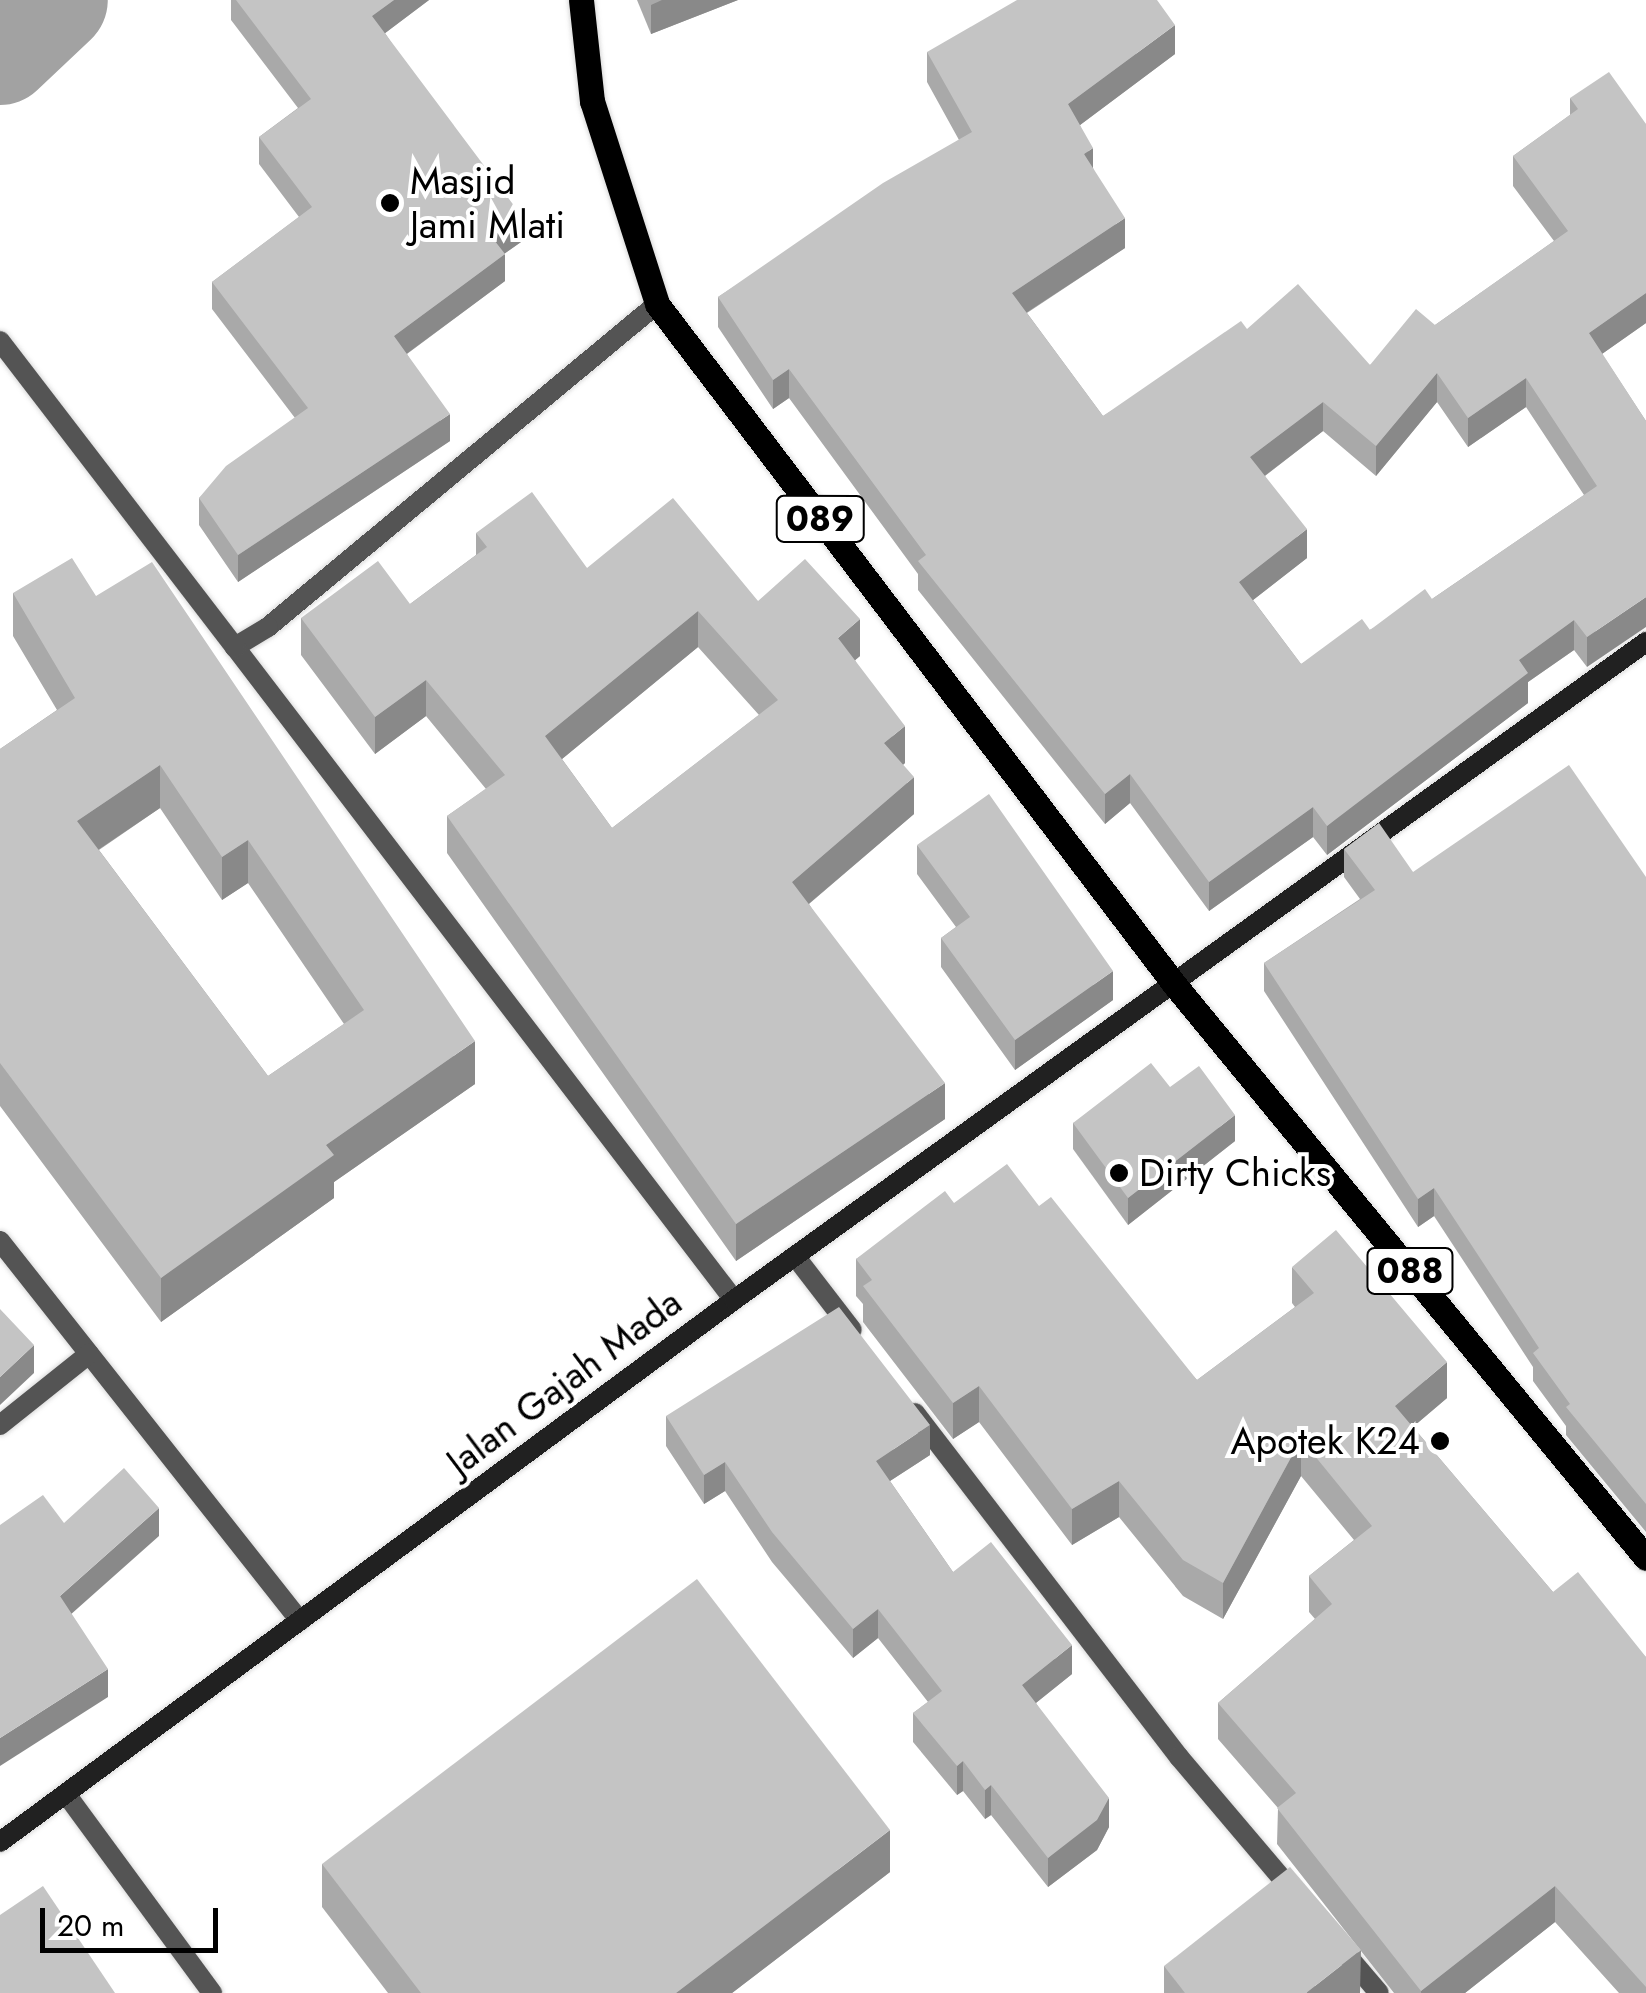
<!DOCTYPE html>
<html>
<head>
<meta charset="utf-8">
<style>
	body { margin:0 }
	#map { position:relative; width:1646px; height:1993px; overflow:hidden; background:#fff; font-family:Jost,sans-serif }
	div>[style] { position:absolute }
	.river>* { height:108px; margin:-54px; padding:0 54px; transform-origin:54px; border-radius:54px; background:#a2a2a2 }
	.roads { filter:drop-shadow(0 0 2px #dbdbdb) drop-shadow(0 0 2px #dbdbdb) }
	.minor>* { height:20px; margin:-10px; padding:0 10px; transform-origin:10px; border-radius:10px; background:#545454 }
	.secondary>* { height:20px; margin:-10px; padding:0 10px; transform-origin:10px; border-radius:10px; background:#212121 }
	.primary>* { height:25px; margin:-12.5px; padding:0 12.5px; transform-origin:12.5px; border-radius:12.5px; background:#000 }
	.wall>* { inset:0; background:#a9a9a9 }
	.shaded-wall>* { inset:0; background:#898989 }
	.building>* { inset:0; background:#c4c4c4 }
	.dots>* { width:28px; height:28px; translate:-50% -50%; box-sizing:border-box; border:5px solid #fff; border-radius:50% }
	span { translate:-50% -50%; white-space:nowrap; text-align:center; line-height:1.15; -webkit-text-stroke:8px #fff; paint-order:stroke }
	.shield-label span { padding:2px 8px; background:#fff; border:2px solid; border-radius:8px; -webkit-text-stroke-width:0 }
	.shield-label { font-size:35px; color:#000; font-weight:700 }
	.poi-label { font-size:38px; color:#000 }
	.left { translate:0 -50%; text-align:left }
	.right { translate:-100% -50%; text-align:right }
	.street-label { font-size:38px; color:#000 }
	.scale { position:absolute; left:40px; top:1908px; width:178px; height:45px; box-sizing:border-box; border:5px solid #000; border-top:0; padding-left:12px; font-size:30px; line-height:35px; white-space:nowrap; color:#000; -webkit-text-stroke:8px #fff; paint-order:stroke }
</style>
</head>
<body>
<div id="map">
	<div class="river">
		<i style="left:0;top:51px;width:74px;rotate:-43.4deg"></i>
	</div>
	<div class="roads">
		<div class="minor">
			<i style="left:657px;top:304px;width:506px;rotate:140.3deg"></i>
			<i style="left:268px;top:627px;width:39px;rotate:149deg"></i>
			<i style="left:235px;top:647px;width:822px;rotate:52.61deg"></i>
			<i style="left:0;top:341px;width:386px;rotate:52.5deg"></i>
			<i style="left:0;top:1241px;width:484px;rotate:51.7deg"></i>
			<i style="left:795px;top:1256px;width:93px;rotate:52.4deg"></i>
			<i style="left:915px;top:1413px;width:434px;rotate:52.5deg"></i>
			<i style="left:1179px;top:1757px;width:182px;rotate:49.7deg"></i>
			<i style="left:0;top:1425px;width:114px;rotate:-38.6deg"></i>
			<i style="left:66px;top:1794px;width:247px;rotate:53.7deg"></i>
			<i style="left:1345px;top:1953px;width:52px;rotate:49.6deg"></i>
		</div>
		<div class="secondary">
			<i style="left:0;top:1842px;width:912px;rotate:-36.44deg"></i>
			<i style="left:734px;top:1300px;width:1125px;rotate:-35.81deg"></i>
		</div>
		<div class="primary">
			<i style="left:581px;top:0;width:102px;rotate:83.8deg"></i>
			<i style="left:592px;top:101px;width:213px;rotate:72.2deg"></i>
			<i style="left:657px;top:304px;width:854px;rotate:52.75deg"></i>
			<i style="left:1174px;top:984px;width:743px;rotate:50.57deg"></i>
		</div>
	</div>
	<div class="wall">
		<i style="clip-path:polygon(231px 0,429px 0,385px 33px,521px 242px,504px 254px,505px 281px,407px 354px,450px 441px,238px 582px,199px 525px,199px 498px,295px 418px,212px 309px,212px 282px,299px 217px,259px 164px,259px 137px,298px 108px,231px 20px)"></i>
		<i style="clip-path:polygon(637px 0,738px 0,651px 34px)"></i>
		<i style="clip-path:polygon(evenodd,927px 52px,1175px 54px,1080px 125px,1093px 168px,1125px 248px,1027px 313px,1103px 416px,1247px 329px,1370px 365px,1435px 325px,1554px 241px,1513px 186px,1513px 156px,1570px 115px,1570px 98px,1646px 124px,1646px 323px,1602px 354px,1646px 421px,1587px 667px,1574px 650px,1528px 682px,1528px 703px,1327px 855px,1313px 837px,1209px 911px,1130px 803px,1105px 824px,918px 590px,918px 574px,789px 398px,773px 409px,718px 327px,718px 297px,959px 140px,927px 82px,927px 52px,1437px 402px,1468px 447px,1526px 407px,1584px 495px,1432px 599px,1301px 664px,1253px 600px,1307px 558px,1265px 476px,1323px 431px,1376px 476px,1437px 402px)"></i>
		<i style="clip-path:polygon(evenodd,476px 533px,587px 568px,758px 601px,860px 656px,855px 660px,905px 763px,903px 765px,914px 814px,809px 904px,945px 1119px,736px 1261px,447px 853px,447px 816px,486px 789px,426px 716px,375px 754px,301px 655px,301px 618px,410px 604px,476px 555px,476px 533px,698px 647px,759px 715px,612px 828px,562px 759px,698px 647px)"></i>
		<i style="clip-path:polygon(evenodd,13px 593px,96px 596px,475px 1084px,334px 1182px,334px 1198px,161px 1322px,0 1106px,0 749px,57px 710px,13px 636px,13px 593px,160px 808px,222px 900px,248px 883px,344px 1024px,268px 1076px,99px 850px,160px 808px)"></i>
		<i style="clip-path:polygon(917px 845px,1113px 1000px,1015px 1070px,941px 967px,941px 938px,956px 927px,917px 874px)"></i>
		<i style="clip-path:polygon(1344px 849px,1413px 872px,1646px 877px,1646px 1532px,1566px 1435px,1566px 1426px,1533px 1381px,1533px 1367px,1434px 1216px,1418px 1227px,1264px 991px,1264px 963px,1360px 899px,1344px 877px)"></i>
		<i style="clip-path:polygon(1170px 1087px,1235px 1141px,1128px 1225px,1073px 1149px,1073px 1123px)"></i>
		<i style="clip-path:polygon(954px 1203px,1039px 1206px,1197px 1380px,1295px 1307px,1292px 1303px,1292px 1267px,1447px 1398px,1413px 1427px,1553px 1592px,1646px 1657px,1646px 1993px,1619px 1993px,1555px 1922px,1465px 1993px,1394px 1993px,1277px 1844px,1278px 1808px,1218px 1739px,1218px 1703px,1315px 1619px,1309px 1612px,1309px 1576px,1354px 1540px,1301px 1476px,1223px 1619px,1183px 1596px,1119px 1517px,1072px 1545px,979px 1422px,953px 1439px,863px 1322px,863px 1304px,856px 1296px,856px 1259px)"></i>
		<i style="clip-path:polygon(666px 1416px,930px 1455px,890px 1481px,953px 1572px,1072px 1674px,1036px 1703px,1109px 1827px,1097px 1850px,1048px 1887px,991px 1815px,985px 1819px,963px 1791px,957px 1795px,913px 1742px,913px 1713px,928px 1702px,878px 1638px,853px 1658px,772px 1562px,725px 1491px,704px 1504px,666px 1446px)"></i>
		<i style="clip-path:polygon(322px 1864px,890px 1872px,732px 1993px,388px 1993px,322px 1907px)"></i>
		<i style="clip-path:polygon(1164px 1966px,1361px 1992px,1164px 1993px)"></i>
	</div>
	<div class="shaded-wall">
		<i style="clip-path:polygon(394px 0,429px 0,372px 43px,372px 16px)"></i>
		<i style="clip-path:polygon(662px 0,738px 0,651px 34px,651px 5px)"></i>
		<i style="clip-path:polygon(1175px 25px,1175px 54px,1068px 134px,1068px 104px)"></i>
		<i style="clip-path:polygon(1093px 148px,1093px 178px,1084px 154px)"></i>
		<i style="clip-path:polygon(521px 215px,521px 242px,491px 263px,491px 236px)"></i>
		<i style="clip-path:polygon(1125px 218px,1125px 248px,1012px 322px,1012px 293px)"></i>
		<i style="clip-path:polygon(505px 254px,505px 281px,394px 363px,394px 336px)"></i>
		<i style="clip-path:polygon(1646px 293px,1646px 323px,1589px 363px,1589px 333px)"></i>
		<i style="clip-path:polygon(789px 369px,789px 398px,773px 409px,773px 380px)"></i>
		<i style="clip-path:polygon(1437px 373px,1437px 402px,1376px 476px,1376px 446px)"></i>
		<i style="clip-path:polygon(1526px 378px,1526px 407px,1468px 447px,1468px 418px)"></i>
		<i style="clip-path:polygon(1323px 402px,1323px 431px,1250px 487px,1250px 457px)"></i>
		<i style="clip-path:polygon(450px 414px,450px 441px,238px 582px,238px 555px)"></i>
		<i style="clip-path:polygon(1307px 529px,1307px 558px,1239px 611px,1239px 582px)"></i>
		<i style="clip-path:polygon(1646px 597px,1646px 627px,1587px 667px,1587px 637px)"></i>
		<i style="clip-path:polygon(698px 611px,698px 647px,545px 773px,545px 736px)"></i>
		<i style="clip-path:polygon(860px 619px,860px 656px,838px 675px,838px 638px)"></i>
		<i style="clip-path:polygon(1574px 620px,1574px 650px,1528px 682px,1528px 703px,1327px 855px,1327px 826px,1519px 660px)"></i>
		<i style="clip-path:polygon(426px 680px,426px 716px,375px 754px,375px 717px)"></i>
		<i style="clip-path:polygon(905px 726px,905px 763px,884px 780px,884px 743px)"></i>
		<i style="clip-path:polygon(160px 765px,160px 808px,77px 864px,77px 821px)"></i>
		<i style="clip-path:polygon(1130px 774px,1130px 803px,1105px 824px,1105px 794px)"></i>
		<i style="clip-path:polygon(914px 777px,914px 814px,792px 918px,792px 882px)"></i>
		<i style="clip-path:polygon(1313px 807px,1313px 837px,1209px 911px,1209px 882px)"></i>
		<i style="clip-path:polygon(248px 840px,248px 883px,222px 900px,222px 857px)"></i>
		<i style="clip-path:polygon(1113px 971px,1113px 1000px,1015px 1070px,1015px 1040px)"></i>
		<i style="clip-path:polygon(475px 1041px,475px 1084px,334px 1182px,334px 1198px,161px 1322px,161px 1278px,326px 1145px)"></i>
		<i style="clip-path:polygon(945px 1083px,945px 1119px,736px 1261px,736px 1224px)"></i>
		<i style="clip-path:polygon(1235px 1115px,1235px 1141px,1128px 1225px,1128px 1198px)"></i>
		<i style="clip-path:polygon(1434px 1188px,1434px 1216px,1418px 1227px,1418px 1199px)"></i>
		<i style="clip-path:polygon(34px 1345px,34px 1373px,0 1405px,0 1377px)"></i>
		<i style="clip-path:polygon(1447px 1362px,1447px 1398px,1395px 1442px,1395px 1406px)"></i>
		<i style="clip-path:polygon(979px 1386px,979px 1422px,953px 1439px,953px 1403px)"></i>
		<i style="clip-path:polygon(930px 1425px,930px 1455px,876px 1490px,876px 1461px)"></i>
		<i style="clip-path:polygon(1301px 1439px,1301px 1476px,1223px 1619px,1223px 1583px)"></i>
		<i style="clip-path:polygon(725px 1462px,725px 1491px,704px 1504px,704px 1475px)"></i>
		<i style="clip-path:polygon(1119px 1481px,1119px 1517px,1072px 1545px,1072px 1509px)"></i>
		<i style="clip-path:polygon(159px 1508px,159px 1536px,60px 1624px,60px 1596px)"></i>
		<i style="clip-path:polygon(878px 1609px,878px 1638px,853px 1658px,853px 1629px)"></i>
		<i style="clip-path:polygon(1072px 1645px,1072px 1674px,1022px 1714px,1022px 1685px)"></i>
		<i style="clip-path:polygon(108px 1669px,108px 1697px,0 1766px,0 1738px)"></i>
		<i style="clip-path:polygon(963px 1761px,963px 1791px,957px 1795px,957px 1766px)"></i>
		<i style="clip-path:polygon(991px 1785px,991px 1815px,985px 1819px,985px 1790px)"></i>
		<i style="clip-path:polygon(1109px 1798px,1109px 1827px,1097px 1850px,1048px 1887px,1048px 1858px)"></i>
		<i style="clip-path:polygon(890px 1830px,890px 1872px,732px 1993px,676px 1993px)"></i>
		<i style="clip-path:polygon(1555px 1886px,1555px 1922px,1465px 1993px,1421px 1993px,1421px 1991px)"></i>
		<i style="clip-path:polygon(1361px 1950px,1360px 1993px,1306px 1993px)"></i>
	</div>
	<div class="building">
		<i style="clip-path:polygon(236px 0,394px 0,372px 16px,521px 215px,491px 236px,505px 254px,394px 336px,450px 414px,238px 555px,199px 498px,226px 466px,308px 408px,212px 282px,312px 207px,259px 137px,311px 99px)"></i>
		<i style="clip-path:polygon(evenodd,1017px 0,1157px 0,1175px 25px,1068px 104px,1093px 148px,1084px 154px,1125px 218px,1012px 293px,1103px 416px,1241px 321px,1247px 329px,1298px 284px,1370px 365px,1416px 309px,1435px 325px,1568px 231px,1513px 156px,1578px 109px,1570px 98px,1609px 72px,1646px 124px,1646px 293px,1589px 333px,1646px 421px,1646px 597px,1587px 637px,1574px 620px,1519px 660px,1528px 673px,1327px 826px,1313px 807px,1209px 882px,1130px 774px,1105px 794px,918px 561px,926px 555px,789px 369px,773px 380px,718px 297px,883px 183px,972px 132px,927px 52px,1017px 0,1437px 373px,1468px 418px,1526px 378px,1597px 486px,1432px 599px,1425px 589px,1370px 630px,1362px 619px,1301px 664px,1239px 582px,1307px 529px,1250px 457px,1323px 402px,1376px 446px,1437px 373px)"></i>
		<i style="clip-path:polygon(evenodd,532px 492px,587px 568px,673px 498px,758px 601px,805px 559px,860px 619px,838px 638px,905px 726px,884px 743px,914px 777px,792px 882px,945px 1083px,736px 1224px,447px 816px,505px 775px,426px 680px,375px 717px,301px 618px,378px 561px,410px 604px,487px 547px,476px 533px,532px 492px,698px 611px,778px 700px,612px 828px,545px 736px,698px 611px)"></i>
		<i style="clip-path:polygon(evenodd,72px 558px,96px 596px,152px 562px,475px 1041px,326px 1145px,334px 1155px,161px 1278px,0 1063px,0 749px,75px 698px,13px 593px,72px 558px,160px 765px,222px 857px,248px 840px,364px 1010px,268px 1076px,77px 821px,160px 765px)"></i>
		<i style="clip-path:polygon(1569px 765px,1646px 877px,1646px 1504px,1566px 1407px,1570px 1404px,1533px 1353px,1539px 1348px,1434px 1188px,1418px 1199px,1264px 963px,1375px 890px,1344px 849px,1379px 823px,1413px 872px)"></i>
		<i style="clip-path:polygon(989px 794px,1113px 971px,1015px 1040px,941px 938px,970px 917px,917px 845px)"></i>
		<i style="clip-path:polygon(1151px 1063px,1170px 1087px,1199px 1066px,1235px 1115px,1128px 1198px,1073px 1123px)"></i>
		<i style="clip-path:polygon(1007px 1164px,1039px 1206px,1051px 1197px,1197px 1380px,1314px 1293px,1292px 1267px,1336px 1230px,1447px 1362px,1395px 1406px,1553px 1592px,1578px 1572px,1646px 1657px,1646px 1987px,1555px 1886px,1421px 1991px,1277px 1808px,1296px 1793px,1218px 1703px,1332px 1604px,1309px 1576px,1372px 1526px,1301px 1439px,1223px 1583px,1183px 1560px,1119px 1481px,1072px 1509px,979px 1386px,953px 1403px,863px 1286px,872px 1280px,856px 1259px,945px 1191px,954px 1203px)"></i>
		<i style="clip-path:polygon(839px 1307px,930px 1425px,876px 1461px,953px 1572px,991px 1542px,1072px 1645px,1022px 1685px,1109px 1798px,1097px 1820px,1048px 1858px,991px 1785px,985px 1790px,963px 1761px,957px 1766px,913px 1713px,942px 1691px,878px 1609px,853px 1629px,772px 1532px,725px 1462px,704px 1475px,666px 1416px)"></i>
		<i style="clip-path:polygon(0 1309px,34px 1345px,0 1377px)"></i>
		<i style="clip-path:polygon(124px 1468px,159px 1508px,60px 1596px,108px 1669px,0 1738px,0 1525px,43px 1495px,64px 1523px)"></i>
		<i style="clip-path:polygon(697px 1579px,890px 1830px,676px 1993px,421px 1993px,322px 1864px)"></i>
		<i style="clip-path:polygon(1290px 1867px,1361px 1950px,1306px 1993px,1185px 1993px,1164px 1966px)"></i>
		<i style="clip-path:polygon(43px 1886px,115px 1993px,0 1993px,0 1915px)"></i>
	</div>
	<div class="dots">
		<i style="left:390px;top:203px;background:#000"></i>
		<i style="left:1119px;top:1173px;background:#000"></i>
		<i style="left:1440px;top:1441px;background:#000"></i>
	</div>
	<div class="shield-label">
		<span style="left:820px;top:519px">089</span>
		<span style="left:1410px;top:1271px">088</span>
	</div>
	<div class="poi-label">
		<span class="left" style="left:410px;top:203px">Masjid<br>Jami Mlati</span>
		<span class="left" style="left:1139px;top:1173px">Dirty Chicks</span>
		<span class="right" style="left:1420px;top:1441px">Apotek K24</span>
	</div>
	<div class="street-label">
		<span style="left:564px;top:1382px;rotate:-37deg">Jalan Gajah Mada</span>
	</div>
	<div class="scale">20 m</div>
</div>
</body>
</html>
